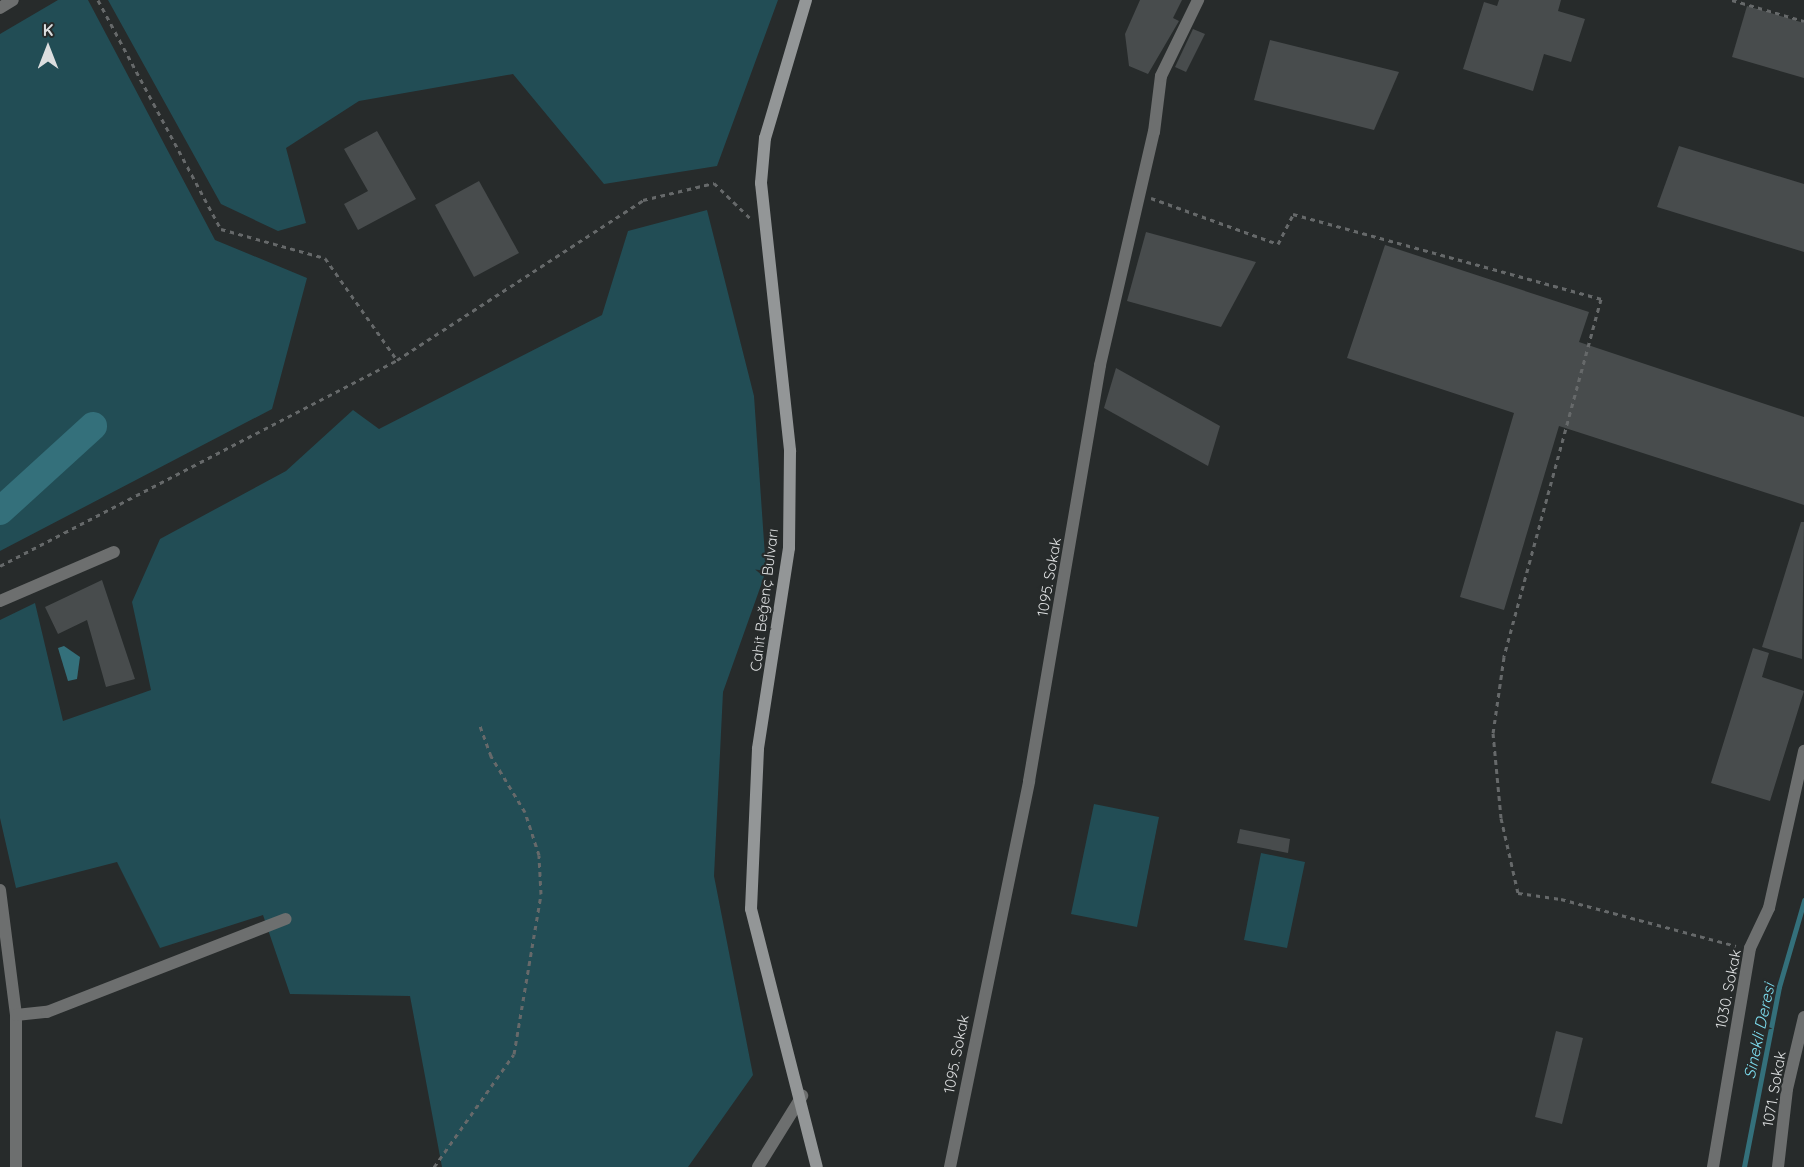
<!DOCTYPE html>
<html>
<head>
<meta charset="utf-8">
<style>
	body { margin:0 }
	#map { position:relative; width:1804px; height:1167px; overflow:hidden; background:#272b2b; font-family:Quicksand,sans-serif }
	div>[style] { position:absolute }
	.green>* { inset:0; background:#224d55 }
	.water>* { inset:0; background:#34707b }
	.stream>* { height:4.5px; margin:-2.25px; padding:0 2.25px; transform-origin:2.25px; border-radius:2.25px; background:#34707b }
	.river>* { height:28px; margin:-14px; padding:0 14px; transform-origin:14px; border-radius:14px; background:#34707b }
	.building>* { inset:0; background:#484c4d }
	.path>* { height:3px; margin-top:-1.5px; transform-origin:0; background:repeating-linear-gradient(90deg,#66696a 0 4.5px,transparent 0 9px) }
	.minor>* { height:12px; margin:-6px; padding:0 6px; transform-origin:6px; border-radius:6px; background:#6d6f6f }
	.secondary>* { height:12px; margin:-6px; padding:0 6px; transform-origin:6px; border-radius:6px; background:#939697 }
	span { translate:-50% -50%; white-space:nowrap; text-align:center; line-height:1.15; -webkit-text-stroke:4.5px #272b2b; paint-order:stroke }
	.street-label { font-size:15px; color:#dcdedf }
	.water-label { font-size:16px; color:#7dddf0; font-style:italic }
	.north { position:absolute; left:18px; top:18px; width:60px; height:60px; -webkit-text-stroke:4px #272b2b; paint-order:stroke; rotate:0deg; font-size:16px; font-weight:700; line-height:24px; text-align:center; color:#dcdedf }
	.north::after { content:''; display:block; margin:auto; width:21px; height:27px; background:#dcdedf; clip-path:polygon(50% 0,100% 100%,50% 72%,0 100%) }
</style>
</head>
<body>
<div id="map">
	<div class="green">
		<i style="clip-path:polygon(58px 0,88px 0,215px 240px,307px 278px,272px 409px,0 551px,0 34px)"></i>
		<i style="clip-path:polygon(108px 0,778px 0,717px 166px,604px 184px,513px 74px,359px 101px,286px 148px,306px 223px,278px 231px,221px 204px)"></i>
		<i style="clip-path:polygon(707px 210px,754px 396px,766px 571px,723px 692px,714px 876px,753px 1075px,688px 1167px,442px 1167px,410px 996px,290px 994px,263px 915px,160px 948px,117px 862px,16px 888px,0 818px,0 620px,35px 603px,63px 721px,151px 690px,132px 602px,160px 539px,286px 471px,353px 410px,379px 429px,602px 315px,628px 231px)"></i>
		<i style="clip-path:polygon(1094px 804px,1159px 817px,1137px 927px,1071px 914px)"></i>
		<i style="clip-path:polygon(1261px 853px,1305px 862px,1287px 948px,1244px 940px)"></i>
	</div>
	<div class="water">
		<i style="clip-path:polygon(64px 646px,80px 657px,77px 679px,68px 681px,58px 648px)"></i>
	</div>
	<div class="stream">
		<i style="left:1744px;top:1167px;width:183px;rotate:-79deg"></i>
		<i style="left:1779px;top:987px;width:90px;rotate:-73.8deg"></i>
	</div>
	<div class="river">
		<i style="left:0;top:511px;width:126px;rotate:-42.4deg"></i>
	</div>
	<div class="building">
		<i style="clip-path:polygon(1140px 0,1182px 0,1173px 18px,1179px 21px,1148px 74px,1129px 66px,1125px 34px)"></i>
		<i style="clip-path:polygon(1499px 0,1561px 0,1558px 11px,1585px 19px,1571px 62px,1544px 54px,1533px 91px,1463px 69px,1484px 2px,1497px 6px)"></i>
		<i style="clip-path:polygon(1747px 6px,1804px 23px,1804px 78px,1732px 57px)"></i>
		<i style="clip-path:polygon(1193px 29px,1205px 34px,1186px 72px,1175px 67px)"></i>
		<i style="clip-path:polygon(1270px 40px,1399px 72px,1374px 130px,1254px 100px)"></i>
		<i style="clip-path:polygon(377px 131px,416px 199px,358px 230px,344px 204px,368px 191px,344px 149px)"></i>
		<i style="clip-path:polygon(1679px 146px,1804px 184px,1804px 252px,1657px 207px)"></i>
		<i style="clip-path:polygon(479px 181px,519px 253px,474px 277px,435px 205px)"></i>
		<i style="clip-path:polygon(1146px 232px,1256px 262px,1221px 327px,1127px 301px)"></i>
		<i style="clip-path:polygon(1385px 245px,1589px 312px,1579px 342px,1804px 417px,1804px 505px,1559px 426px,1504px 610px,1460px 597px,1514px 413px,1347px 358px)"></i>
		<i style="clip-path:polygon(1116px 368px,1220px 426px,1208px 466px,1104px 408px)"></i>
		<i style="clip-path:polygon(1801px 522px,1804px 522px,1802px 659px,1762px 647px)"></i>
		<i style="clip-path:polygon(102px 580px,135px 679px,106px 687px,87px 620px,58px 634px,45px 607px)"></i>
		<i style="clip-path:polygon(1753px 648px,1769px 653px,1762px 677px,1804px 691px,1770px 801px,1711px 783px)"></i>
		<i style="clip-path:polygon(1240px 829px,1290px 839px,1288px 853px,1237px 843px)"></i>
		<i style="clip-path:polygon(1556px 1031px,1583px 1038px,1562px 1124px,1535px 1117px)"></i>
	</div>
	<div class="path">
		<i style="left:98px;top:0;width:260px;rotate:61.8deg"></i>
		<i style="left:221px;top:229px;width:108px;rotate:15.6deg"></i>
		<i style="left:325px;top:258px;width:125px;rotate:54.8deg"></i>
		<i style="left:1732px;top:0;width:75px;rotate:16.3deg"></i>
		<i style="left:1151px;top:198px;width:135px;rotate:19.9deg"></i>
		<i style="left:1278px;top:244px;width:34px;rotate:-63deg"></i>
		<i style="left:1293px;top:214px;width:320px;rotate:15.4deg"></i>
		<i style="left:1601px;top:299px;width:371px;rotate:105.2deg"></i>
		<i style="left:1504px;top:657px;width:77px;rotate:98.2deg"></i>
		<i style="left:1493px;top:733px;width:85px;rotate:84.6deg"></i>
		<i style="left:1501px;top:818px;width:77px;rotate:77.2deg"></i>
		<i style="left:1518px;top:893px;width:43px;rotate:7.9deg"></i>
		<i style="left:1561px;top:899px;width:181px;rotate:15deg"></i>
		<i style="left:0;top:566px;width:447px;rotate:-27.4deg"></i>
		<i style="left:397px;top:360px;width:293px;rotate:-33deg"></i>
		<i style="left:643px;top:200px;width:73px;rotate:-13.5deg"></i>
		<i style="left:714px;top:183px;width:52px;rotate:44.2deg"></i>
		<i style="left:434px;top:1167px;width:138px;rotate:-54.7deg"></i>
		<i style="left:514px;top:1054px;width:162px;rotate:-80.4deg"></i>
		<i style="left:541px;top:894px;width:39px;rotate:-93deg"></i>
		<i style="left:539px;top:855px;width:45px;rotate:-108deg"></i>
		<i style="left:525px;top:812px;width:66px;rotate:-121.3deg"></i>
		<i style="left:491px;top:756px;width:33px;rotate:-110deg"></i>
	</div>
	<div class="minor">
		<i style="left:0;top:8px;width:15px;rotate:-32deg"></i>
		<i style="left:0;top:601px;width:124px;rotate:-23.3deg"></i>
		<i style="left:0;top:890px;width:126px;rotate:82.7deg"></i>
		<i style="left:16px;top:1015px;width:152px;rotate:90deg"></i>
		<i style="left:16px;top:1015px;width:31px;rotate:-6deg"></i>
		<i style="left:47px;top:1012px;width:256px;rotate:-21.3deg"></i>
		<i style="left:758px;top:1167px;width:84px;rotate:-58.2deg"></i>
		<i style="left:950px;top:1167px;width:394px;rotate:-78.4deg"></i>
		<i style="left:1029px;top:781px;width:422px;rotate:-80.3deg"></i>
		<i style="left:1100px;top:365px;width:239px;rotate:-77deg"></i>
		<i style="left:1154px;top:132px;width:56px;rotate:-82.9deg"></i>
		<i style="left:1161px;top:76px;width:85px;rotate:-64deg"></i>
		<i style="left:1713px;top:1167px;width:222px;rotate:-80.4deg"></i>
		<i style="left:1750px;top:948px;width:44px;rotate:-64.6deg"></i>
		<i style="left:1769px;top:908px;width:161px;rotate:-77.4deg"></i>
		<i style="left:1778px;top:1167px;width:79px;rotate:-83.4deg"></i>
		<i style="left:1787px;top:1089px;width:74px;rotate:-76.7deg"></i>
	</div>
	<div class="secondary">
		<i style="left:806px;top:0;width:144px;rotate:106.5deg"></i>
		<i style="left:765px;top:138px;width:45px;rotate:95.1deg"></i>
		<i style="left:761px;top:183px;width:270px;rotate:83.8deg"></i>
		<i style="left:790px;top:451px;width:97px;rotate:90.6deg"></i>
		<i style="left:789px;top:548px;width:203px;rotate:98.8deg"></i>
		<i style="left:758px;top:749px;width:160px;rotate:92.5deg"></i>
		<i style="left:751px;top:909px;width:266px;rotate:75.7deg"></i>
	</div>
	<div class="street-label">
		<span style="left:1049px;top:577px;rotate:-80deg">1095. Sokak</span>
		<span style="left:764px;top:600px;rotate:-83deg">Cahit Beğenç Bulvarı</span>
		<span style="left:1728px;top:989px;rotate:-79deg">1030. Sokak</span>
		<span style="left:956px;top:1054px;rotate:-79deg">1095. Sokak</span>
		<span style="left:1774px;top:1089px;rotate:-80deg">1071. Sokak</span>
	</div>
	<div class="water-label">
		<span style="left:1759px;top:1031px;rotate:-78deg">Sinekli Deresi</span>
	</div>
	<div class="north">K</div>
</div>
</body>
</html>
